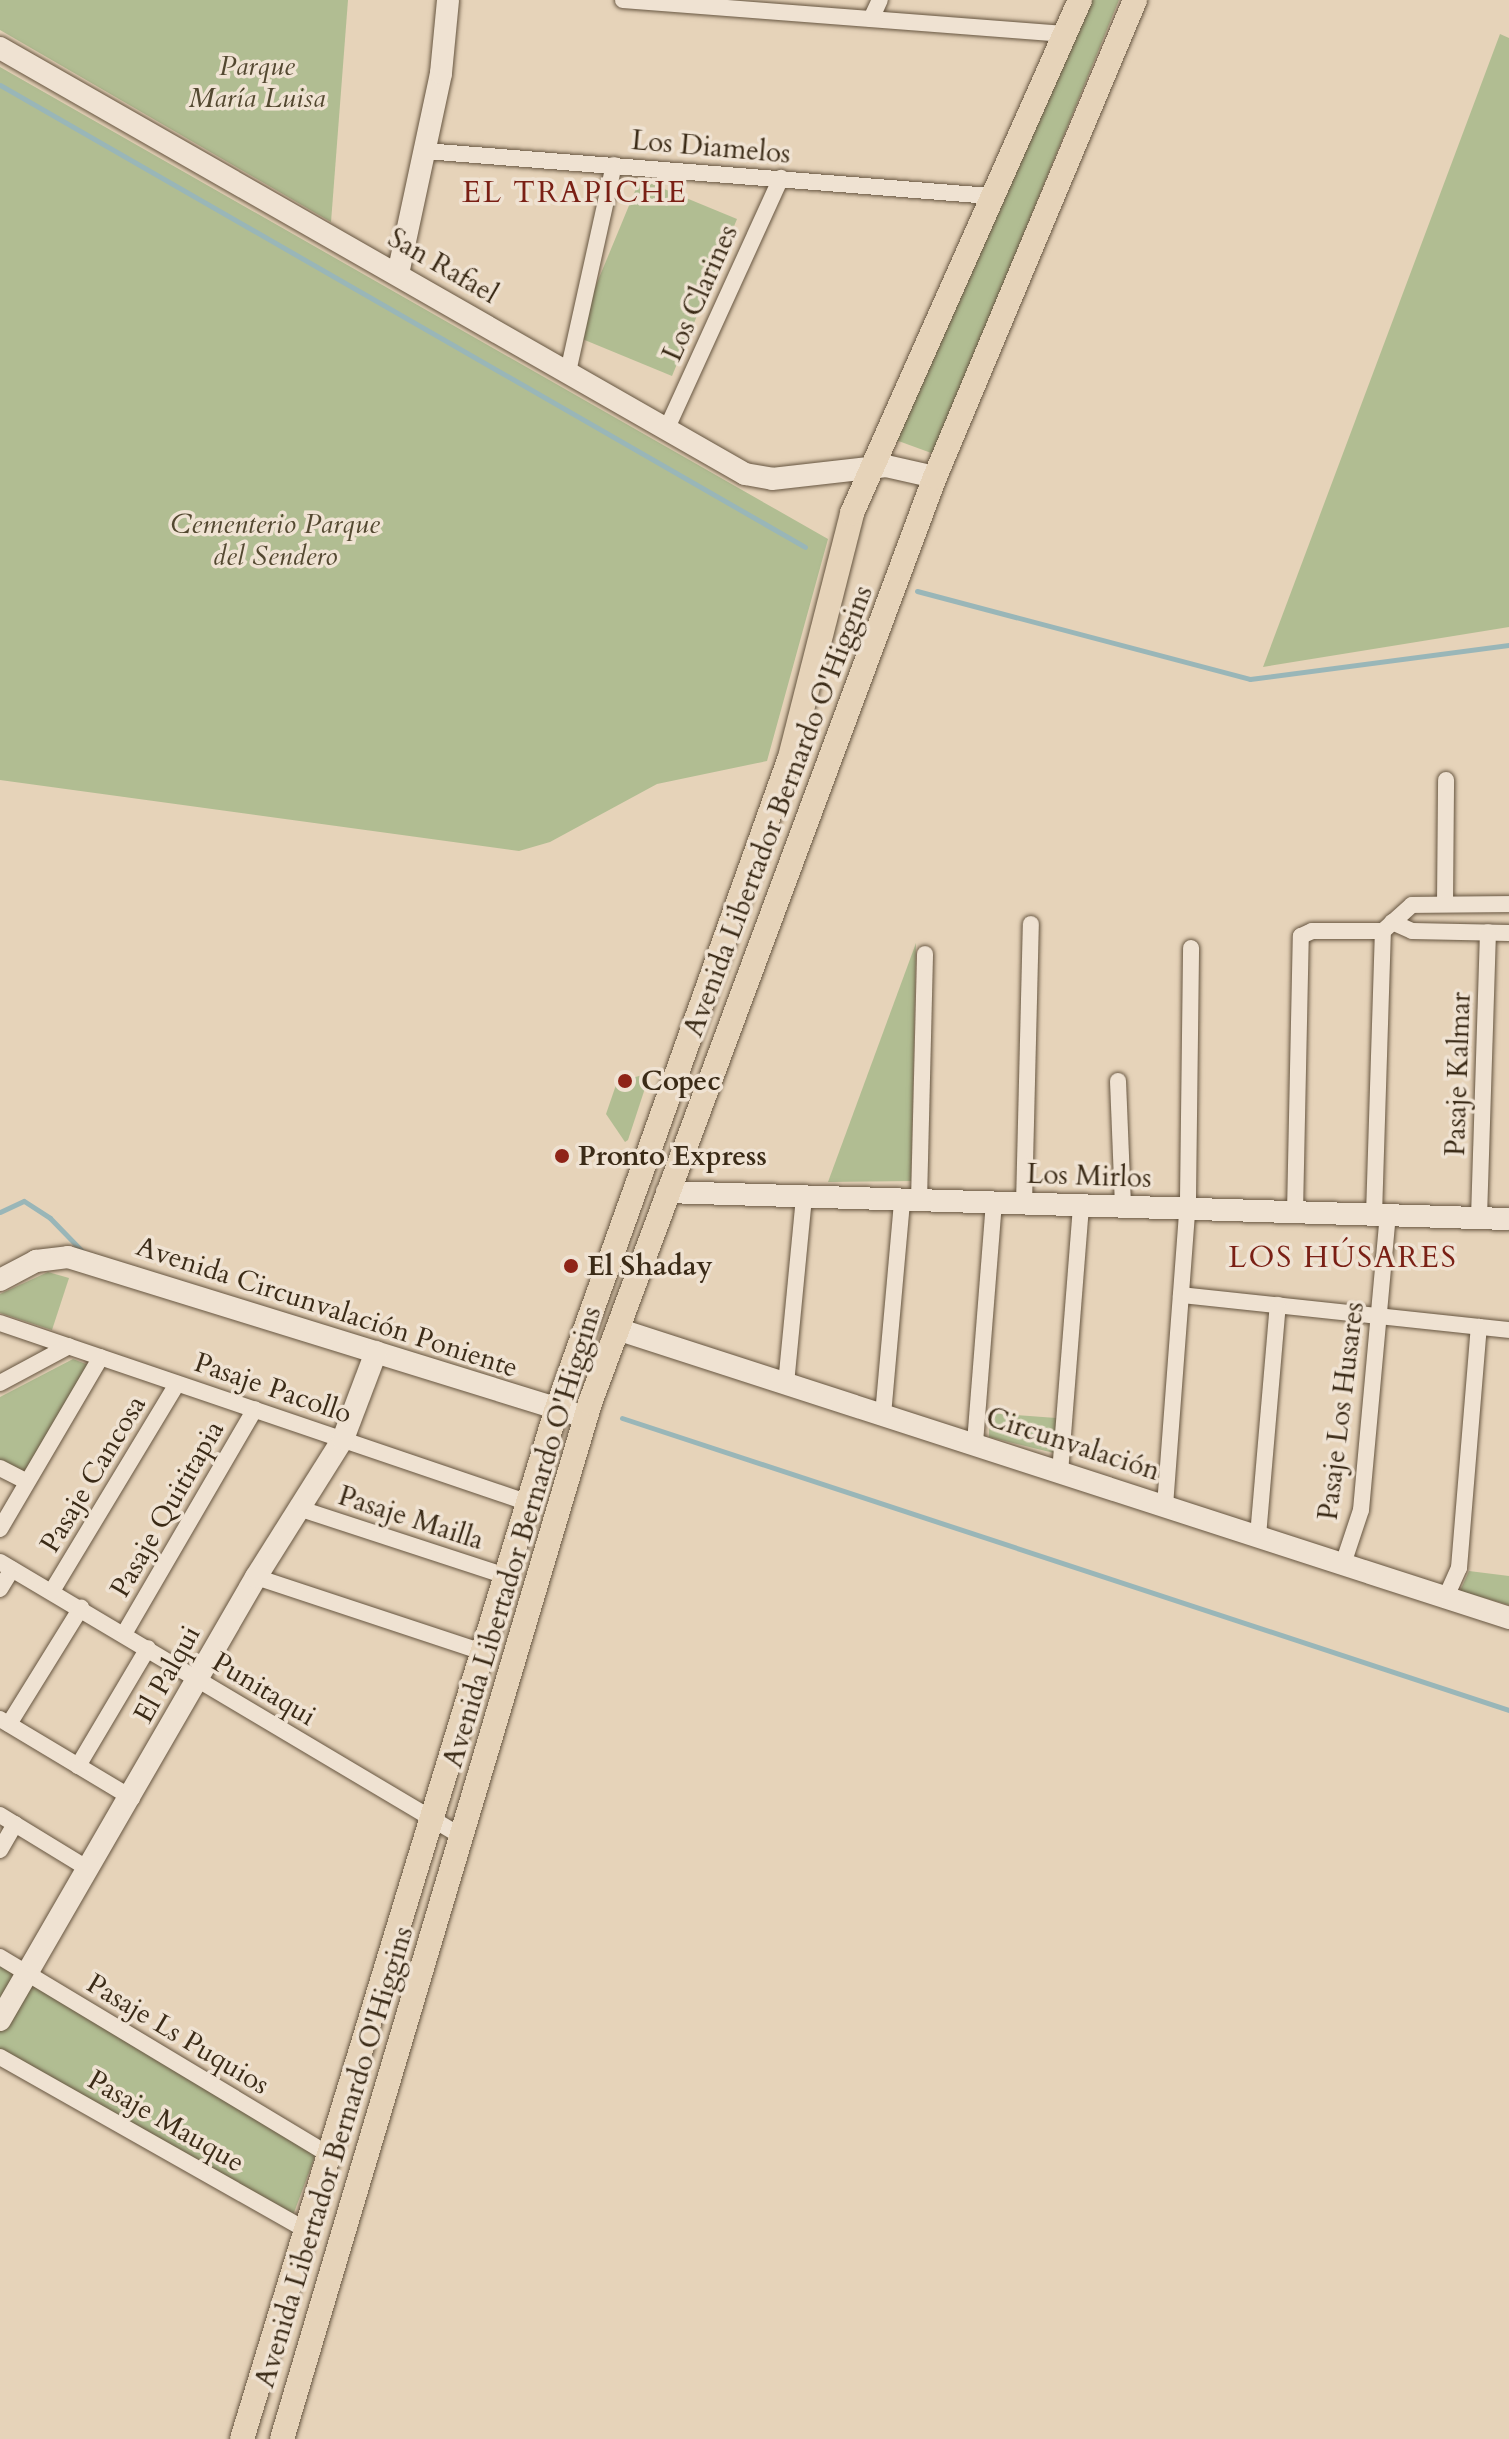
<!DOCTYPE html>
<html>
<head>
<meta charset="utf-8">
<style>
	body { margin:0 }
	#map { position:relative; width:1509px; height:2439px; overflow:hidden; background:#e6d3b9; font-family:Cardo,serif }
	div>[style] { position:absolute }
	.green>* { inset:0; background:#b1bd92 }
	.stream>* { height:5px; margin:-2.5px; padding:0 2.5px; transform-origin:2.5px; border-radius:2.5px; background:#99b6b8 }
	.roads { filter:drop-shadow(0 0 2px #665540) drop-shadow(0 0 2px #665540) }
	.street>* { height:16px; margin:-8px; padding:0 8px; transform-origin:8px; border-radius:8px; background:#efe2d2 }
	.secondary>* { height:22px; margin:-11px; padding:0 11px; transform-origin:11px; border-radius:11px; background:#efe2d2 }
	.primary>* { height:24px; margin:-12px; padding:0 12px; transform-origin:12px; border-radius:12px; background:#e6d3b9 }
	.dots>* { width:22px; height:22px; translate:-50% -50%; box-sizing:border-box; border:4px solid #efe2d2; border-radius:50% }
	span { translate:-50% -50%; white-space:nowrap; text-align:center; line-height:1.15; -webkit-text-stroke:7px #efe2d2; paint-order:stroke }
	.park-label { font-size:28px; color:#534830; font-style:italic }
	.street-label { font-size:28px; color:#3b2b17 }
	.poi-label { font-size:28px; color:#3b2b17; font-weight:700 }
	.left { translate:0 -50%; text-align:left }
	.neighbourhood-label { font-size:30px; color:#7a1f14; letter-spacing:2px }
</style>
</head>
<body>
<div id="map">
	<div class="green">
		<i style="clip-path:polygon(0 0,348px 0,331px 222px,0 30px)"></i>
		<i style="clip-path:polygon(1090px 0,1119px 0,934px 454px,893px 439px)"></i>
		<i style="clip-path:polygon(1500px 34px,1509px 38px,1509px 627px,1263px 667px)"></i>
		<i style="clip-path:polygon(0 67px,828px 539px,767px 761px,657px 784px,550px 842px,519px 851px,0 780px)"></i>
		<i style="clip-path:polygon(640px 179px,737px 219px,672px 376px,575px 336px)"></i>
		<i style="clip-path:polygon(916px 943px,911px 1181px,828px 1182px)"></i>
		<i style="clip-path:polygon(650px 1073px,628px 1140px,625px 1142px,606px 1114px,617px 1082px)"></i>
		<i style="clip-path:polygon(48px 1272px,69px 1278px,52px 1330px,0 1313px,0 1294px)"></i>
		<i style="clip-path:polygon(73px 1359px,91px 1366px,27px 1474px,0 1460px,0 1397px)"></i>
		<i style="clip-path:polygon(989px 1413px,1056px 1418px,1054px 1453px,989px 1437px)"></i>
		<i style="clip-path:polygon(1469px 1571px,1509px 1576px,1509px 1605px,1460px 1591px)"></i>
		<i style="clip-path:polygon(0 1963px,317px 2151px,289px 2226px,0 2052px)"></i>
	</div>
	<div class="stream">
		<i style="left:0;top:85px;width:928px;rotate:29.85deg"></i>
		<i style="left:917px;top:591px;width:344px;rotate:14.8deg"></i>
		<i style="left:1250px;top:679px;width:261px;rotate:-7.5deg"></i>
		<i style="left:0;top:1212px;width:26px;rotate:-25deg"></i>
		<i style="left:24px;top:1201px;width:31px;rotate:33deg"></i>
		<i style="left:50px;top:1218px;width:49px;rotate:45.8deg"></i>
		<i style="left:622px;top:1418px;width:934px;rotate:18.22deg"></i>
	</div>
	<div class="roads">
		<div class="street">
			<i style="left:623px;top:0;width:443px;rotate:4.4deg"></i>
			<i style="left:871px;top:19px;width:21px;rotate:-65deg"></i>
			<i style="left:425px;top:151px;width:568px;rotate:4.55deg"></i>
			<i style="left:568px;top:372px;width:212px;rotate:-77.5deg"></i>
			<i style="left:667px;top:428px;width:275px;rotate:-65.5deg"></i>
			<i style="left:1445px;top:903px;width:123px;rotate:-89.5deg"></i>
			<i style="left:1392px;top:922px;width:22px;rotate:24deg"></i>
			<i style="left:1412px;top:931px;width:97px;rotate:1.2deg"></i>
			<i style="left:1118px;top:1081px;width:126px;rotate:87.7deg"></i>
			<i style="left:919px;top:1201px;width:247px;rotate:-88.6deg"></i>
			<i style="left:1024px;top:1204px;width:280px;rotate:-88.6deg"></i>
			<i style="left:1295px;top:1213px;width:277px;rotate:-88.8deg"></i>
			<i style="left:1301px;top:936px;width:12px;rotate:-24deg"></i>
			<i style="left:1312px;top:931px;width:71px"></i>
			<i style="left:1374px;top:1215px;width:284px;rotate:-88.2deg"></i>
			<i style="left:1383px;top:931px;width:39px;rotate:-42deg"></i>
			<i style="left:1412px;top:905px;width:97px;rotate:-0.6deg"></i>
			<i style="left:1479px;top:1218px;width:286px;rotate:-88.2deg"></i>
			<i style="left:1181px;top:1295px;width:330px;rotate:6.1deg"></i>
			<i style="left:0;top:1323px;width:559px;rotate:18.79deg"></i>
			<i style="left:0;top:1383px;width:78px;rotate:-28.2deg"></i>
			<i style="left:786px;top:1384px;width:187px;rotate:-84.5deg"></i>
			<i style="left:883px;top:1415px;width:216px;rotate:-84.9deg"></i>
			<i style="left:975px;top:1443px;width:240px;rotate:-85.5deg"></i>
			<i style="left:0;top:1468px;width:30px;rotate:27deg"></i>
			<i style="left:1060px;top:1473px;width:268px;rotate:-85.5deg"></i>
			<i style="left:1165px;top:1506px;width:308px;rotate:-85.7deg"></i>
			<i style="left:1188px;top:1199px;width:251px;rotate:-89.3deg"></i>
			<i style="left:301px;top:1509px;width:216px;rotate:18.1deg"></i>
			<i style="left:0;top:1529px;width:199px;rotate:-59.6deg"></i>
			<i style="left:1258px;top:1536px;width:232px;rotate:-85.1deg"></i>
			<i style="left:0;top:1562px;width:536px;rotate:30.73deg"></i>
			<i style="left:1343px;top:1564px;width:57px;rotate:-71.6deg"></i>
			<i style="left:1361px;top:1510px;width:296px;rotate:-84.8deg"></i>
			<i style="left:256px;top:1577px;width:239px;rotate:18.3deg"></i>
			<i style="left:0;top:1589px;width:23px;rotate:-59deg"></i>
			<i style="left:52px;top:1591px;width:242px;rotate:-58.9deg"></i>
			<i style="left:1446px;top:1597px;width:32px;rotate:-66deg"></i>
			<i style="left:1459px;top:1568px;width:242px;rotate:-85.3deg"></i>
			<i style="left:124px;top:1634px;width:260px;rotate:-59.8deg"></i>
			<i style="left:0;top:1719px;width:154px;rotate:30.9deg"></i>
			<i style="left:9px;top:1724px;width:137px;rotate:-58.2deg"></i>
			<i style="left:78px;top:1766px;width:137px;rotate:-59.3deg"></i>
			<i style="left:0;top:1815px;width:105px;rotate:31.4deg"></i>
			<i style="left:0;top:1850px;width:30px;rotate:-60deg"></i>
			<i style="left:0;top:1957px;width:384px;rotate:31deg"></i>
			<i style="left:0;top:2057px;width:352px;rotate:29.5deg"></i>
		</div>
		<div class="secondary">
			<i style="left:0;top:48px;width:858px;rotate:29.76deg"></i>
			<i style="left:745px;top:474px;width:27px;rotate:10deg"></i>
			<i style="left:772px;top:479px;width:115px;rotate:-6.5deg"></i>
			<i style="left:886px;top:466px;width:50px;rotate:12.7deg"></i>
			<i style="left:398px;top:274px;width:206px;rotate:-77.9deg"></i>
			<i style="left:441px;top:73px;width:73px;rotate:-84.5deg"></i>
			<i style="left:667px;top:1192px;width:842px;rotate:1.84deg"></i>
			<i style="left:0;top:1280px;width:41px;rotate:-27.8deg"></i>
			<i style="left:36px;top:1261px;width:32px;rotate:-7deg"></i>
			<i style="left:68px;top:1257px;width:541px;rotate:17.2deg"></i>
			<i style="left:617px;top:1329px;width:938px;rotate:17.95deg"></i>
			<i style="left:0;top:2020px;width:512px;rotate:-59.98deg"></i>
			<i style="left:256px;top:1577px;width:163px;rotate:-57.8deg"></i>
			<i style="left:343px;top:1439px;width:93px;rotate:-69.2deg"></i>
		</div>
		<div class="primary">
			<i style="left:242px;top:2439px;width:1075px;rotate:-73.01deg"></i>
			<i style="left:556px;top:1411px;width:695px;rotate:-70.31deg"></i>
			<i style="left:790px;top:757px;width:252px;rotate:-75.7deg"></i>
			<i style="left:852px;top:513px;width:561px;rotate:-66.04deg"></i>
			<i style="left:282px;top:2439px;width:1081px;rotate:-73.44deg"></i>
			<i style="left:590px;top:1403px;width:988px;rotate:-69.57deg"></i>
			<i style="left:935px;top:477px;width:517px;rotate:-67.25deg"></i>
		</div>
	</div>
	<div class="dots">
		<i style="left:625px;top:1081px;background:#8f2418"></i>
		<i style="left:562px;top:1156px;background:#8f2418"></i>
		<i style="left:571px;top:1266px;background:#8f2418"></i>
	</div>
	<div class="park-label">
		<span style="left:257px;top:82px">Parque<br>María Luisa</span>
		<span style="left:275px;top:540px">Cementerio Parque<br>del Sendero</span>
	</div>
	<div class="street-label">
		<span style="left:711px;top:147px;rotate:5deg">Los Diamelos</span>
		<span style="left:443px;top:266px;rotate:30deg">San Rafael</span>
		<span style="left:700px;top:293px;rotate:-66deg">Los Clarines</span>
		<span style="left:778px;top:811px;rotate:-69deg">Avenida Libertador Bernardo O'Higgins</span>
		<span style="left:1458px;top:1074px;rotate:-88deg">Pasaje Kalmar</span>
		<span style="left:1089px;top:1176px;rotate:2deg">Los Mirlos</span>
		<span style="left:327px;top:1307px;rotate:18deg">Avenida Circunvalación Poniente</span>
		<span style="left:273px;top:1388px;rotate:19deg">Pasaje Pacollo</span>
		<span style="left:1341px;top:1411px;rotate:-83deg">Pasaje Los Husares</span>
		<span style="left:1073px;top:1444px;rotate:18deg">Circunvalación</span>
		<span style="left:93px;top:1474px;rotate:-59deg">Pasaje Cancosa</span>
		<span style="left:167px;top:1509px;rotate:-60deg">Pasaje Quititapia</span>
		<span style="left:411px;top:1518px;rotate:18deg">Pasaje Mailla</span>
		<span style="left:522px;top:1537px;rotate:-73deg">Avenida Libertador Bernardo O'Higgins</span>
		<span style="left:167px;top:1674px;rotate:-61deg">El Palqui</span>
		<span style="left:264px;top:1689px;rotate:31deg">Punitaqui</span>
		<span style="left:178px;top:2034px;rotate:31deg">Pasaje Ls Puquios</span>
		<span style="left:166px;top:2121px;rotate:30deg">Pasaje Mauque</span>
		<span style="left:334px;top:2157px;rotate:-73deg">Avenida Libertador Bernardo O'Higgins</span>
	</div>
	<div class="poi-label">
		<span class="left" style="left:641px;top:1081px">Copec</span>
		<span class="left" style="left:578px;top:1156px">Pronto Express</span>
		<span class="left" style="left:587px;top:1266px">El Shaday</span>
	</div>
	<div class="neighbourhood-label">
		<span style="left:575px;top:193px">EL TRAPICHE</span>
		<span style="left:1343px;top:1258px">LOS HÚSARES</span>
	</div>
</div>
</body>
</html>
